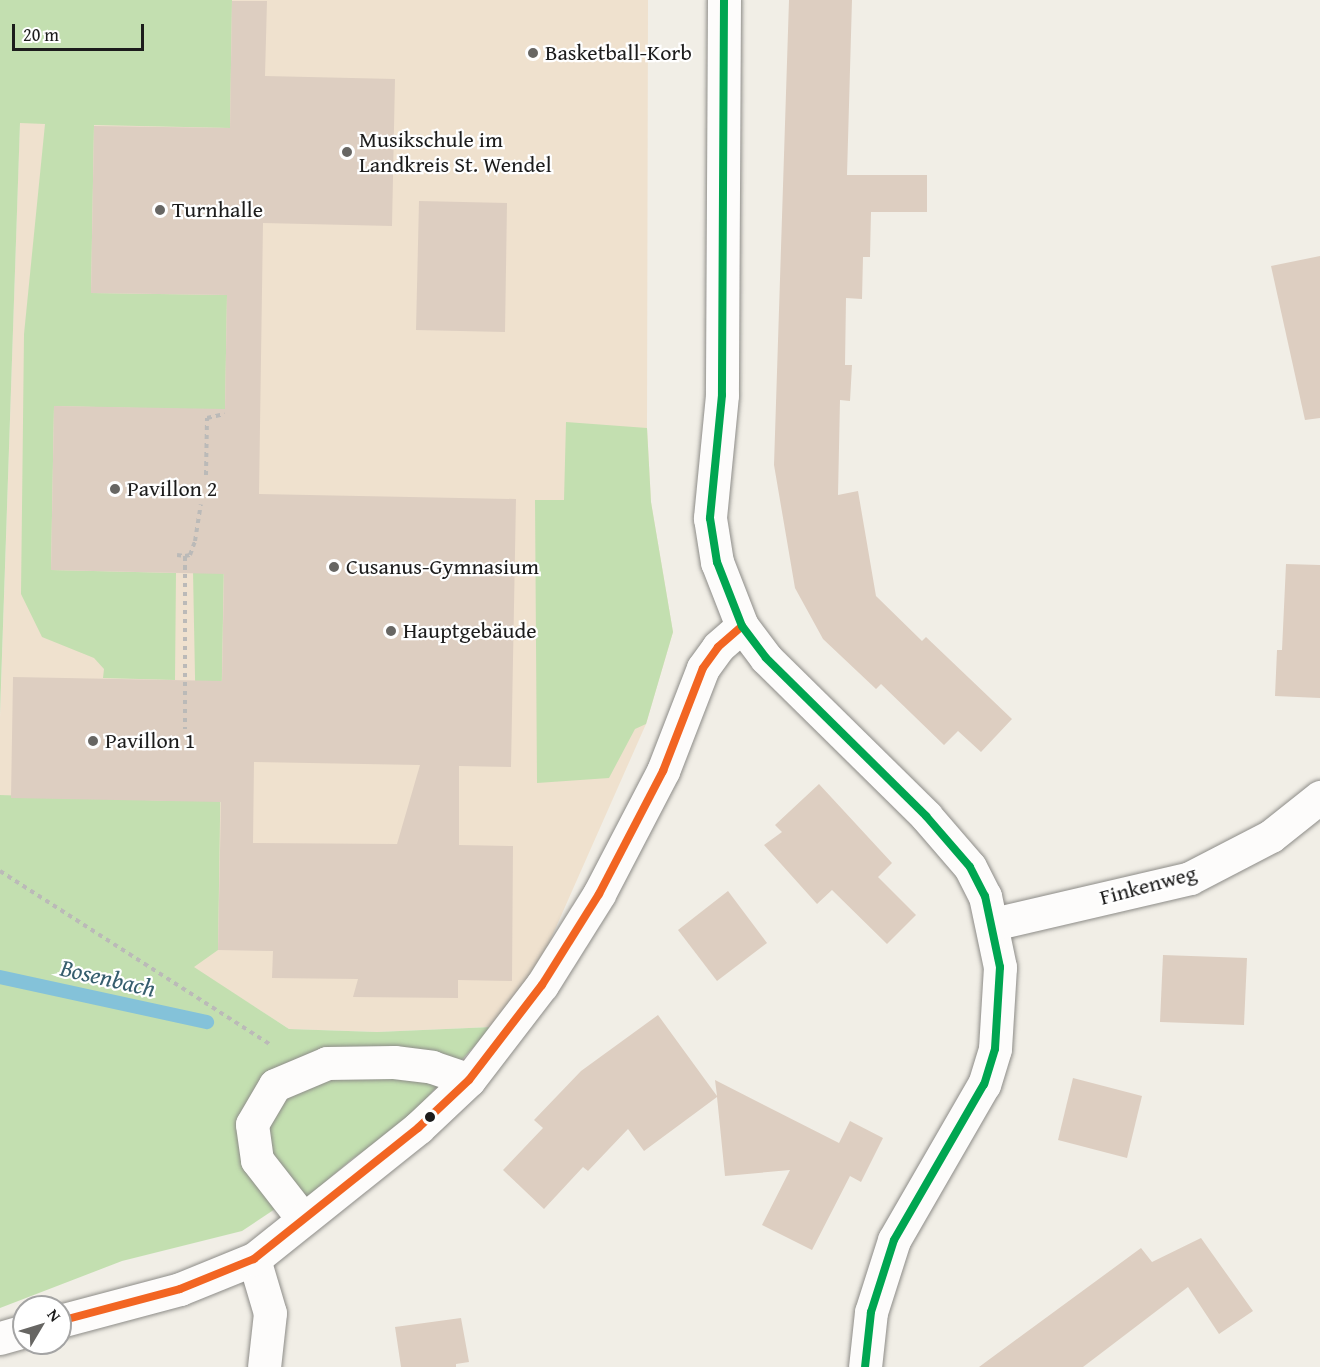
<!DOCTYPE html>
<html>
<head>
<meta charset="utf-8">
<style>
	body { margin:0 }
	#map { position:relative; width:1320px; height:1367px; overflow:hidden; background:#f1eee6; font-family:"Gentium Book Plus",serif }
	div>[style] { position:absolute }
	.built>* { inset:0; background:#efe1ce }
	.green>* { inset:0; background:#c3dfb0 }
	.stream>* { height:14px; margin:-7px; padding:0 7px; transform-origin:7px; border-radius:7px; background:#84c2d9 }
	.building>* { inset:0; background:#ddcec1 }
	.path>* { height:4px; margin-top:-2px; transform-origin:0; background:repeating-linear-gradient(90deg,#bbbab8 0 4.5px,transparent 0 9px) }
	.roads { filter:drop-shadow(0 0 2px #8d8c88) drop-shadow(0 0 2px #8d8c88) }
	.minor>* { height:33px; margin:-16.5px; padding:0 16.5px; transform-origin:16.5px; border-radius:16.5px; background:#fdfcfb }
	.bus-1>* { height:8px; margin:-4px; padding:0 4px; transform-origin:4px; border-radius:4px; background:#f26522 }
	.bus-2>* { height:8px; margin:-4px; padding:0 4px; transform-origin:4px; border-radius:4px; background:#00a651 }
	.dots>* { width:16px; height:16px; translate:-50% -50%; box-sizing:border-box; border:3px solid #fff; border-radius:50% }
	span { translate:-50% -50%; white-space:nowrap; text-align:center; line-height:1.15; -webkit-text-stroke:4.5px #fff; paint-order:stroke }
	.poi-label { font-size:22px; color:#1c1c1c }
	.left { translate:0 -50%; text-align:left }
	.street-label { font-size:22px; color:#1c1c1c }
	.water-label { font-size:24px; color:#365e6e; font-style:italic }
	.north { position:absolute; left:12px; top:1295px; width:60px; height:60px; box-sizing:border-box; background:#fff; border:2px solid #a4a4a4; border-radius:50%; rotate:52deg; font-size:16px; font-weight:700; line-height:24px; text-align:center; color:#1c1c1c }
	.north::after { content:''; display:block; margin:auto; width:21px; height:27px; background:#676663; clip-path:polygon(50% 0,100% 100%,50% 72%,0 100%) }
	.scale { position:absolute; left:12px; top:24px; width:132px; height:27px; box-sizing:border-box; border:3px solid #1c1c1c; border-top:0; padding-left:8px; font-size:18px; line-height:21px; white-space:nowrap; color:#1c1c1c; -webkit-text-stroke:4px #fff; paint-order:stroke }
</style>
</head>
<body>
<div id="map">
	<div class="built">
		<i style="clip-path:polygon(24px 0,648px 0,647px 428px,651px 502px,673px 632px,646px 724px,518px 1013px,492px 1027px,377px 1032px,289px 1029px,0 843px,0 718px)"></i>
	</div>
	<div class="green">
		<i style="clip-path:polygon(0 0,232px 0,230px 128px,94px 125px,91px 293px,227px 295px,225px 410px,54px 406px,51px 570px,176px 573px,175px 680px,103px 678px,104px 669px,94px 658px,42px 637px,21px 594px,24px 334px,45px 124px,20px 123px,0 715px)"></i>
		<i style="clip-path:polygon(566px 422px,647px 428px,651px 502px,673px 632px,646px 724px,635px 729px,609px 778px,537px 783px,535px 500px,564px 500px)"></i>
		<i style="clip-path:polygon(225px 503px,221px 729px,196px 729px,193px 571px)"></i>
		<i style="clip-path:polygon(221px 755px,218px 950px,194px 967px,289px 1029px,377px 1032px,492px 1027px,400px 1127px,352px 1159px,304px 1200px,299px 1193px,242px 1231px,122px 1261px,0 1308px,0 795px,173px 801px)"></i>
	</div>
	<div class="stream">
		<i style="left:0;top:977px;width:212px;rotate:12.3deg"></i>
	</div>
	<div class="building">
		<i style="clip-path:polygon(789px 0,852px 0,847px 175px,927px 175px,927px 212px,871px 212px,870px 257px,863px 257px,862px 299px,846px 298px,845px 365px,852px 365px,850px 401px,840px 400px,838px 495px,858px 491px,876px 596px,922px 641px,926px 637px,1012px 719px,981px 752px,958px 731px,944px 745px,881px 684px,876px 689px,823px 639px,795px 588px,774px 465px)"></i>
		<i style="clip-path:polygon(evenodd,232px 1px,267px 1px,265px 76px,395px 79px,392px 226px,263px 223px,259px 494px,516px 499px,511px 767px,459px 766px,459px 845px,513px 846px,512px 981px,458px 980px,458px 998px,353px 997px,358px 979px,272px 978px,273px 951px,218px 950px,221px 802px,11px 798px,13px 677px,222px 681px,224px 574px,51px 570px,54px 406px,225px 409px,227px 295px,91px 293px,94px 126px,230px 128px,232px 1px,254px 762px,420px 765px,397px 844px,253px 843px,254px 762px)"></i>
		<i style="clip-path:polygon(419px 201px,507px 203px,505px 332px,416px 330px)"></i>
		<i style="clip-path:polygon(1320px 256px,1320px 418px,1305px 420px,1271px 266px)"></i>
		<i style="clip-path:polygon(1286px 564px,1320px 565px,1320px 698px,1275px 696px,1277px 650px,1282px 650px)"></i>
		<i style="clip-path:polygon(819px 784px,892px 863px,878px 877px,916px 915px,887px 944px,832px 890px,817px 904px,764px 845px,782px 832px,775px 825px)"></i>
		<i style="clip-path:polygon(728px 891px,767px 943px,717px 981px,678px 930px)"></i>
		<i style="clip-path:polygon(1163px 955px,1247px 958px,1244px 1025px,1160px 1022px)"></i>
		<i style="clip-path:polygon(658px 1015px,717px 1096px,715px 1080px,839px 1143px,850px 1121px,883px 1138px,861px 1182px,850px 1176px,812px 1250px,762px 1225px,790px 1170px,725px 1176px,717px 1097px,644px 1151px,628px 1129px,588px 1171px,583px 1167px,544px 1209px,503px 1170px,543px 1128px,534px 1120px,581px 1071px)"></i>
		<i style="clip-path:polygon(1073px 1078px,1142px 1096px,1127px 1158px,1058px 1140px)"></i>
		<i style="clip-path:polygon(1201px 1238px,1253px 1311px,1219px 1334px,1188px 1287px,1083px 1367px,979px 1367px,1141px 1248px,1152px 1262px)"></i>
		<i style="clip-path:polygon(461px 1318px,469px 1362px,456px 1364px,456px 1367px,401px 1367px,395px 1327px)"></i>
	</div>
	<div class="path">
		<i style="left:206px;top:475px;width:57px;rotate:-89deg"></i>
		<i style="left:207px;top:418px;width:18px;rotate:-13deg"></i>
		<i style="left:177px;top:555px;width:8px;rotate:7deg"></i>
		<i style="left:185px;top:556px;width:173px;rotate:90deg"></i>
		<i style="left:185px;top:556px;width:5px;rotate:-11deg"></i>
		<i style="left:190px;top:555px;width:15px;rotate:-70deg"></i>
		<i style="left:195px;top:541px;width:37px;rotate:-81deg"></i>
		<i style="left:0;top:871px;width:320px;rotate:32.7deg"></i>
	</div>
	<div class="roads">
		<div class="minor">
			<i style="left:724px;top:0;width:395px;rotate:90.3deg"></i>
			<i style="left:722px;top:395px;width:124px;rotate:95.6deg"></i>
			<i style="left:710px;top:518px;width:45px;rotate:81deg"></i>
			<i style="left:717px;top:562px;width:69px;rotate:68.7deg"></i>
			<i style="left:742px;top:626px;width:40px;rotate:53deg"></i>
			<i style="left:766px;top:658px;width:225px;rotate:44.6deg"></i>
			<i style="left:926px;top:816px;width:67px;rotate:49.2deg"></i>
			<i style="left:970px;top:867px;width:33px;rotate:63deg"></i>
			<i style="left:985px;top:896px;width:73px;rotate:78.1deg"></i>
			<i style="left:1000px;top:967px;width:82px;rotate:93.5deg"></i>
			<i style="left:995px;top:1049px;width:37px;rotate:107deg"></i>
			<i style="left:984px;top:1084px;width:180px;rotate:120deg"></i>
			<i style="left:894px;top:1240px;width:76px;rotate:107.7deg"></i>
			<i style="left:871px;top:1312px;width:55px;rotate:96.2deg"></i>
			<i style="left:993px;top:924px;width:202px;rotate:-13.1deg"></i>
			<i style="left:1190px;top:878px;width:91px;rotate:-27.4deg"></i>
			<i style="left:1271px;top:836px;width:63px;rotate:-38.5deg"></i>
			<i style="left:303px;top:1219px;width:75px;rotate:-127.9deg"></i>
			<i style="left:257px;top:1160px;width:36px;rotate:-98deg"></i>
			<i style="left:252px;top:1124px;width:45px;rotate:-59.5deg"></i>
			<i style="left:275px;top:1085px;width:56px;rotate:-22.9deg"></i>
			<i style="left:327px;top:1063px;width:67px;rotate:-0.9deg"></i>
			<i style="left:394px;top:1062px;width:38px;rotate:7deg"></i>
			<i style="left:432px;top:1067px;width:39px;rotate:19deg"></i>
			<i style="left:254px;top:1259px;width:56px;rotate:73.5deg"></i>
			<i style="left:270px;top:1313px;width:54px;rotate:96.3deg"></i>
			<i style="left:60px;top:1321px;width:124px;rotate:-14.9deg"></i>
			<i style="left:180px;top:1289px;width:80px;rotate:-22.1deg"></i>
			<i style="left:254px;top:1259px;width:210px;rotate:-38.6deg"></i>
			<i style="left:418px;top:1128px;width:70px;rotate:-43.3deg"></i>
			<i style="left:469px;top:1080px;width:120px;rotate:-52.5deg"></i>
			<i style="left:542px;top:985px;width:107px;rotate:-57.9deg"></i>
			<i style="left:599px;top:894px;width:139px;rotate:-62.5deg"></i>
			<i style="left:663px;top:771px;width:110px;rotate:-68.8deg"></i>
			<i style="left:703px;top:668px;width:26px;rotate:-54deg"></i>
			<i style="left:718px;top:647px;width:32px;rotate:-41deg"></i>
			<i style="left:0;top:1338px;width:25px;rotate:-16deg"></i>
		</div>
	</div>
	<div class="bus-1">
		<i style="left:60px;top:1321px;width:124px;rotate:-14.9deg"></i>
		<i style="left:180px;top:1289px;width:80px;rotate:-22.1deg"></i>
		<i style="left:254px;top:1259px;width:210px;rotate:-38.6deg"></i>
		<i style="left:418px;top:1128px;width:70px;rotate:-43.3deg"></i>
		<i style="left:469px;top:1080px;width:120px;rotate:-52.5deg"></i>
		<i style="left:542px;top:985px;width:107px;rotate:-57.9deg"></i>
		<i style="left:599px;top:894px;width:139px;rotate:-62.5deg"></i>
		<i style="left:663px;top:771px;width:110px;rotate:-68.8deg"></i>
		<i style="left:703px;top:668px;width:26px;rotate:-54deg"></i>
		<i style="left:718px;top:647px;width:32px;rotate:-41deg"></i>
	</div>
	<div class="bus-2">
		<i style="left:724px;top:0;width:395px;rotate:90.3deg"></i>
		<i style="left:722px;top:395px;width:124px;rotate:95.6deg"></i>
		<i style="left:710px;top:518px;width:45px;rotate:81deg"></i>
		<i style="left:717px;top:562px;width:69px;rotate:68.7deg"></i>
		<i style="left:742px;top:626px;width:40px;rotate:53deg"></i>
		<i style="left:766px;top:658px;width:225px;rotate:44.6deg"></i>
		<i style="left:926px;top:816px;width:67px;rotate:49.2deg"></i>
		<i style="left:970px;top:867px;width:33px;rotate:63deg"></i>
		<i style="left:985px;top:896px;width:73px;rotate:78.1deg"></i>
		<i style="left:1000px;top:967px;width:82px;rotate:93.5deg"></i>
		<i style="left:995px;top:1049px;width:37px;rotate:107deg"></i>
		<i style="left:984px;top:1084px;width:180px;rotate:120deg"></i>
		<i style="left:894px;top:1240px;width:76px;rotate:107.7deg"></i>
		<i style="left:871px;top:1312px;width:55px;rotate:96.2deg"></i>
	</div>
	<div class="dots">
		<i style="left:533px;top:53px;background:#676663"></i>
		<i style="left:347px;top:152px;background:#676663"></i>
		<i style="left:160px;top:210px;background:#676663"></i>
		<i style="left:115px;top:489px;background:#676663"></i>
		<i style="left:334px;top:567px;background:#676663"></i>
		<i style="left:391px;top:631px;background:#676663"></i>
		<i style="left:93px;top:741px;background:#676663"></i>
		<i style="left:430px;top:1117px;background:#1c1c1c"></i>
	</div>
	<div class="poi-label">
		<span class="left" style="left:545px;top:53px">Basketball-Korb</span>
		<span class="left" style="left:359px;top:152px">Musikschule im<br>Landkreis St. Wendel</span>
		<span class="left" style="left:172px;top:210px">Turnhalle</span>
		<span class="left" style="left:127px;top:489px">Pavillon 2</span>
		<span class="left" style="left:346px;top:567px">Cusanus-Gymnasium</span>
		<span class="left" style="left:403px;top:631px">Hauptgebäude</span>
		<span class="left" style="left:105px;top:741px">Pavillon 1</span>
	</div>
	<div class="street-label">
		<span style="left:1148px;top:885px;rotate:-15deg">Finkenweg</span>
	</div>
	<div class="water-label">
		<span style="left:108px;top:978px;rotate:13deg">Bosenbach</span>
	</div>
	<div class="north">N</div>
	<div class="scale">20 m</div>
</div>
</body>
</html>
